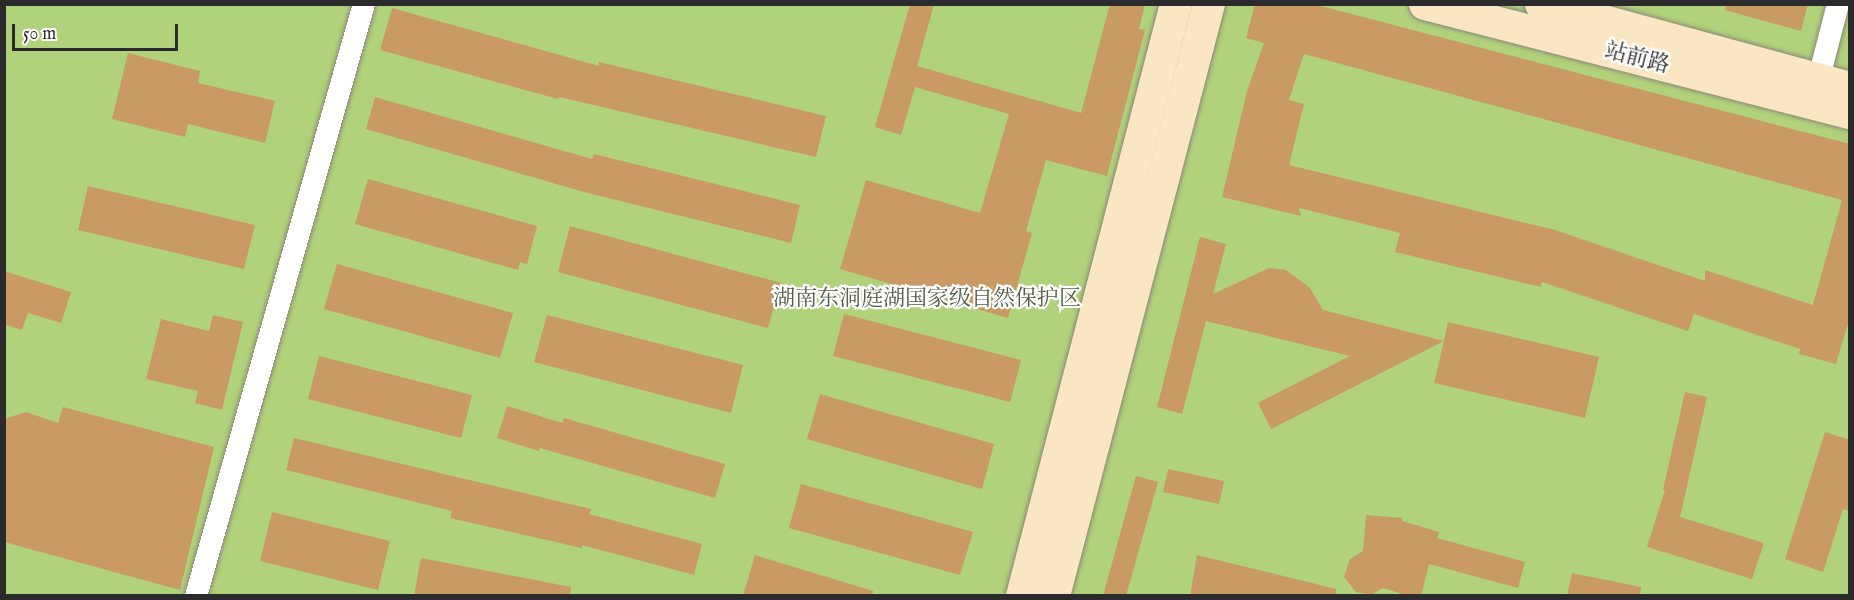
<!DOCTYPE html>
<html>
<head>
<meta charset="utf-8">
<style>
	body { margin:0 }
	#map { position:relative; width:1854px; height:600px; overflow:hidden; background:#eee6ca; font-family:"IM FELL English","Noto Serif SC",serif }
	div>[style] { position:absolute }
	.green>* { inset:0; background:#b0d27a }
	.building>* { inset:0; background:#ca9a64 }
	.roads { filter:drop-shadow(0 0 2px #8c887a) drop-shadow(0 0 2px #8c887a) }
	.minor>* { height:22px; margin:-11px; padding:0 11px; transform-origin:11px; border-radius:11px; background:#fff }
	.secondary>* { height:32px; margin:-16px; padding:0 16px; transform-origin:16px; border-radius:16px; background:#fbe6c4 }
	span { translate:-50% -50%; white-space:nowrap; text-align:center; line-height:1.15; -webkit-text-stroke:4.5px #fff; paint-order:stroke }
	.street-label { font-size:22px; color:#2b2b2b }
	.park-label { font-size:22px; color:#535d43 }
	.frame { position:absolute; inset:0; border:6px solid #2b2b2b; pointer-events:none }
	.scale { position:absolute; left:12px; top:24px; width:166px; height:27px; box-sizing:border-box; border:3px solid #2b2b2b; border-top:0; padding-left:8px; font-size:18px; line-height:21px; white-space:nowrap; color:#2b2b2b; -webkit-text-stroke:4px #fff; paint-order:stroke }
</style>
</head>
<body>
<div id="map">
	<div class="green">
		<i style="clip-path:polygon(4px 5px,1849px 5px,1849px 595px,5px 595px)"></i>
	</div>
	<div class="building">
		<i style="clip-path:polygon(910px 4px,934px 4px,917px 66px,1081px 113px,1110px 4px,1145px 4px,1139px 29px,1145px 30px,1107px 176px,1046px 160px,1026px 231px,1032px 233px,1008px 318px,840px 269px,866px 180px,980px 213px,1009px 114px,915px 87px,901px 135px,875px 127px)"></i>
		<i style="clip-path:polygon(evenodd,1255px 4px,1313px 4px,1850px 144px,1850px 317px,1836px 364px,1799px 354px,1800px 349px,1694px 314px,1688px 331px,1542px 282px,1541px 287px,1395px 252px,1400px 233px,1299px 208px,1301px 216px,1222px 197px,1247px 91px,1264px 43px,1246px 38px,1255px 4px,1304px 54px,1842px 200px,1813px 305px,1705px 270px,1705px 281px,1555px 230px,1289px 165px,1304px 104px,1289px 100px,1304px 54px)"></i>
		<i style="clip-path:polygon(1726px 4px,1808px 4px,1801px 31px,1725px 10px)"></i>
		<i style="clip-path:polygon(392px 8px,599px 66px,599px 62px,826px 116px,816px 157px,559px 97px,558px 99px,380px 50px)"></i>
		<i style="clip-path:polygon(128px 53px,200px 71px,198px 83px,275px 101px,265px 143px,188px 124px,185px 137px,112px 119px)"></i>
		<i style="clip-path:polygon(375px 97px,592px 159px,594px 154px,800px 205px,791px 243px,584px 192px,366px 129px)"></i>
		<i style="clip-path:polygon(368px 179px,537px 226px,527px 264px,520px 262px,518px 270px,355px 224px)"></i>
		<i style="clip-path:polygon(88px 186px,255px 225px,244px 269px,78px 230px)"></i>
		<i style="clip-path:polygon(570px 226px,781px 283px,768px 328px,558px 272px)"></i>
		<i style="clip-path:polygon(1200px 237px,1226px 244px,1213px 294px,1269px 268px,1286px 270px,1310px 288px,1323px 310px,1444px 341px,1448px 322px,1599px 357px,1585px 418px,1434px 383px,1444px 341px,1271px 429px,1258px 403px,1350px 356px,1206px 321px,1182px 414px,1157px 407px)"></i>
		<i style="clip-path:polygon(337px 264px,513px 313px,500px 358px,324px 309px)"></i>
		<i style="clip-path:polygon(4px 271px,71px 292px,61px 323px,28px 313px,22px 330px,4px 324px)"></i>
		<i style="clip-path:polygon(844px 314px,1021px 360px,1010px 402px,833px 356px)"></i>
		<i style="clip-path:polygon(213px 315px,243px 322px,222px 410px,195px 403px,198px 391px,146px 379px,161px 319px,209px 331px)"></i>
		<i style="clip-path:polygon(547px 315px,743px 365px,731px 413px,534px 362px)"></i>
		<i style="clip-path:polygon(319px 356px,472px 395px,461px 438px,308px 399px)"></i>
		<i style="clip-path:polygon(1685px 392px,1707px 397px,1680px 517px,1764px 543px,1752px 579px,1647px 547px,1665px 490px,1663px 490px)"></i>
		<i style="clip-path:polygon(820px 394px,994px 444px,982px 489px,807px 439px)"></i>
		<i style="clip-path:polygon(507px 406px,562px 423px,564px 418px,725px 464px,715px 498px,540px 448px,539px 451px,497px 438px)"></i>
		<i style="clip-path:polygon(63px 407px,214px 447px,180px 590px,4px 542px,4px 419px,26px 412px,58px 423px)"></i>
		<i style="clip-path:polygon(1825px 432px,1850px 440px,1850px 511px,1843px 509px,1823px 572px,1785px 559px)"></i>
		<i style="clip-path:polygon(294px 438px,591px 509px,589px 514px,702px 544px,694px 575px,582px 545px,582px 548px,450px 518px,452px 511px,286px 470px)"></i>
		<i style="clip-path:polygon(1168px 469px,1224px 481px,1219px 504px,1163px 492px)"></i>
		<i style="clip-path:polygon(1136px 476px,1158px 482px,1126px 596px,1103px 596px)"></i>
		<i style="clip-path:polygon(801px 484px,973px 532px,960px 575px,789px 528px)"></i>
		<i style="clip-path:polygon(272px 512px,390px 541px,378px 590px,260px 561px)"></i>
		<i style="clip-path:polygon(1366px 515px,1402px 518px,1402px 521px,1439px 532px,1437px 538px,1525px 562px,1518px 588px,1429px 564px,1421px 596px,1409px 596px,1383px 588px,1371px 595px,1356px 592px,1344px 577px,1350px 559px,1363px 551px)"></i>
		<i style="clip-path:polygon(755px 555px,873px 591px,872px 596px,743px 596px)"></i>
		<i style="clip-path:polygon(1197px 555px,1336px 589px,1336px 596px,1190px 596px)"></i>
		<i style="clip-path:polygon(421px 558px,571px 587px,570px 596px,414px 596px)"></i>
		<i style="clip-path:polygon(1572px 573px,1641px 587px,1640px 596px,1567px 596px)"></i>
	</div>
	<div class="roads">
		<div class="minor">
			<i style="left:1818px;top:81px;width:80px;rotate:-75.4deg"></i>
			<i style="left:196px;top:596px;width:615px;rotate:-74.16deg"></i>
		</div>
		<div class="secondary">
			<i style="left:1425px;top:4px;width:439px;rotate:14.4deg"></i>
			<i style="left:1541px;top:4px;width:320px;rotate:15.2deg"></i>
			<i style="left:1022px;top:596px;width:612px;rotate:-75.42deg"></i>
			<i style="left:1054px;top:596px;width:612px;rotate:-75.33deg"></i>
		</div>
	</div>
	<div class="street-label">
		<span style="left:1637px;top:59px;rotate:14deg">站前路</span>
	</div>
	<div class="park-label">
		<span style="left:927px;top:300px">湖南东洞庭湖国家级自然保护区</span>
	</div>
	<div class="frame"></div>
	<div class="scale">50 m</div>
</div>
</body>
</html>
